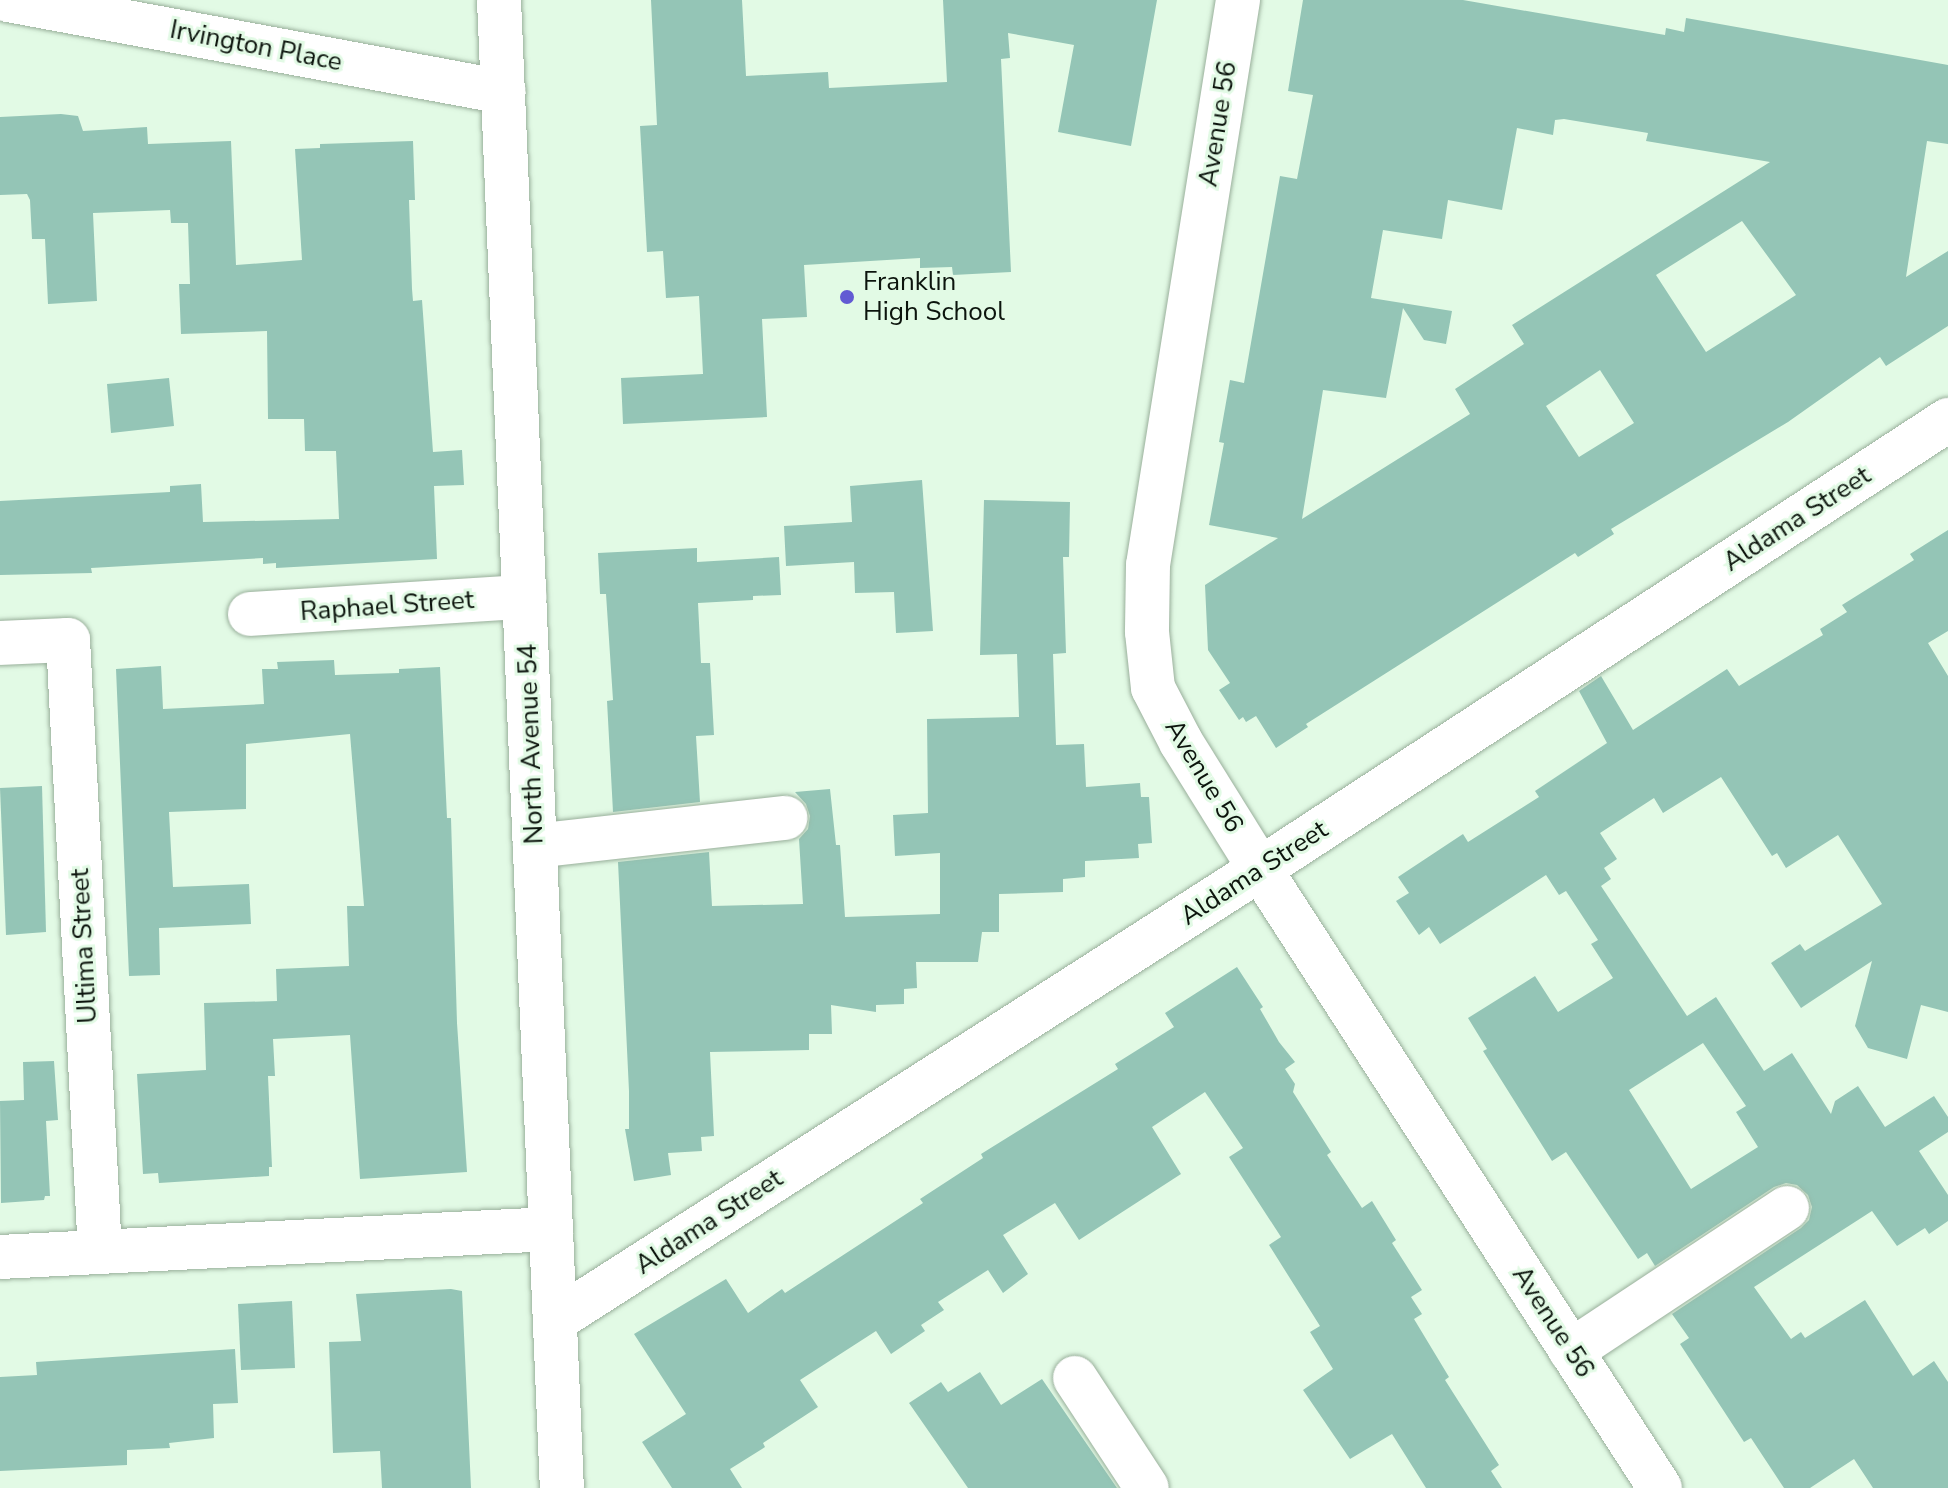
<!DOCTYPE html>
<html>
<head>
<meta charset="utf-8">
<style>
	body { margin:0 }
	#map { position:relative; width:1948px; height:1488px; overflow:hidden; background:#e2fae5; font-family:"Nunito Sans",sans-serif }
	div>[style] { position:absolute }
	.building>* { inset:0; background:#94c5b6 }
	.roads { filter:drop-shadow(0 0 2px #99af9b) drop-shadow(0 0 2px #99af9b) }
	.minor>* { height:44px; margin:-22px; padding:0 22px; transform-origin:22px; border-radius:22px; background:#fff }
	.dots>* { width:22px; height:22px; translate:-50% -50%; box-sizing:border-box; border:4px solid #e2fae5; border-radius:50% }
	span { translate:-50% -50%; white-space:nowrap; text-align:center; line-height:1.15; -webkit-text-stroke:6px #e2fae5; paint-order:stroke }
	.street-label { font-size:26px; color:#0c140d }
	.poi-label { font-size:26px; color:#0c140d }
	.left { translate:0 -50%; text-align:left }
</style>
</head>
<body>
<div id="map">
	<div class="building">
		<i style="clip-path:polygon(651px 0,742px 0,746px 76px,828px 72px,829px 88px,947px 82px,943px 0,1157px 0,1131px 146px,1058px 132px,1074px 45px,1008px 33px,1010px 58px,1001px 59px,1011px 272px,953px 275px,952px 267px,920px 268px,920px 258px,804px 265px,807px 317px,762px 319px,767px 417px,623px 424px,621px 378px,703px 374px,699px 296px,666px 298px,663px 251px,647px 252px,640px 126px,657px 125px)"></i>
		<i style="clip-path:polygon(evenodd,1303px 0,1463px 0,1665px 35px,1666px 28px,1684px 32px,1686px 18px,1948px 65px,1948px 144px,1927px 141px,1906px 277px,1948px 251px,1948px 326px,1886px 366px,1880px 357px,1788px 422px,1611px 529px,1614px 534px,1578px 557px,1575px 553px,1306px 724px,1308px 727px,1276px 748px,1256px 716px,1246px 722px,1243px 717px,1239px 720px,1219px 690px,1230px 683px,1208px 650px,1205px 585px,1278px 538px,1209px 525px,1224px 443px,1219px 442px,1230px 380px,1244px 383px,1280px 176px,1297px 179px,1313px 95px,1288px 91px,1303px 0,1564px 119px,1648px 133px,1646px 141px,1770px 162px,1512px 325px,1524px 344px,1455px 389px,1470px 414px,1302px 519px,1323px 390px,1386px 398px,1403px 308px,1424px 340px,1446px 344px,1452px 311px,1371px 298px,1383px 230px,1442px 239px,1448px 200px,1502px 210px,1517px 128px,1553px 135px,1555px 120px,1564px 119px,1303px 0,1742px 221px,1796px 295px,1706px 352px,1656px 275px,1742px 221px,1303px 0,1600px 370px,1634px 423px,1579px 457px,1546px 406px,1600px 370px)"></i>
		<i style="clip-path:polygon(61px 114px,78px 116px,83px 131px,147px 127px,148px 144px,231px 141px,236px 265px,302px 260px,295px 149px,320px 148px,320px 144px,413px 141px,415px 200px,409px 200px,412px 289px,413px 301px,422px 300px,433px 452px,462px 450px,464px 485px,434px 486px,437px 559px,276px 568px,276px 563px,263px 564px,263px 558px,91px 568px,92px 573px,0 575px,0 501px,170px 492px,170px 486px,201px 484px,203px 522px,339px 519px,336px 451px,305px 451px,304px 419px,268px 419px,267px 331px,181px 334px,179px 284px,190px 284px,188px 223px,171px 223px,170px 210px,93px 213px,97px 301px,48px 304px,45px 239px,32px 239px,30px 200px,27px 194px,0 195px,0 117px)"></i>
		<i style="clip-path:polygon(169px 378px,174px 426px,111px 433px,107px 384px)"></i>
		<i style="clip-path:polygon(922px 480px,933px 631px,896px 633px,894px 592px,855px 593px,854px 562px,786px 566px,784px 526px,852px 522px,850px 486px)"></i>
		<i style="clip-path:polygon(984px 500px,1070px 502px,1069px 557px,1063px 557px,1066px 653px,1053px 654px,1056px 745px,1084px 744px,1086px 787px,1140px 783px,1141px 797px,1149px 797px,1152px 843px,1138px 844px,1139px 858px,1085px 861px,1085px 877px,1063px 879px,1063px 892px,999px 894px,999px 932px,982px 932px,978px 962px,916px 962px,917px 988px,904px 989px,904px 1004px,876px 1005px,876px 1012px,831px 1005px,832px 1034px,809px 1034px,809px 1050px,710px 1052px,714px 1136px,701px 1137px,702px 1151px,668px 1153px,671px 1175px,634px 1181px,625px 1129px,629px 1129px,629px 1091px,618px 862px,709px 852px,712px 906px,803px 904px,799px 839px,808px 829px,810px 816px,806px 804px,795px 792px,830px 789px,836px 845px,840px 845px,845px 917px,940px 914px,940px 853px,895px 856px,893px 815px,928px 813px,927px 719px,1019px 717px,1017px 654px,980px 655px)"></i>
		<i style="clip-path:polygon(evenodd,1948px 530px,1948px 631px,1928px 643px,1948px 676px,1948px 1012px,1921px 1005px,1907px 1059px,1868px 1048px,1855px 1026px,1872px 961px,1801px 1008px,1771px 963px,1800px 944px,1805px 951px,1882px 904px,1838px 835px,1786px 868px,1777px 853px,1772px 856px,1721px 777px,1663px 813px,1654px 798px,1600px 833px,1617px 859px,1604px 868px,1611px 879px,1601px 886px,1687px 1016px,1716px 997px,1764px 1071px,1792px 1053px,1831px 1114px,1835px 1101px,1858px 1086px,1885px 1127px,1934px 1096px,1948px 1117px,1948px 1132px,1919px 1151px,1948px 1195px,1948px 1221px,1929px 1234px,1925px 1228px,1897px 1246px,1872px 1211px,1754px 1287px,1791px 1339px,1801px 1332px,1805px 1338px,1865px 1300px,1913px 1376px,1934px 1361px,1948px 1382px,1948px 1488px,1873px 1488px,1854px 1459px,1810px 1488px,1784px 1488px,1751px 1438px,1744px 1442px,1680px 1344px,1689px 1338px,1672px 1314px,1801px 1228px,1809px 1220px,1812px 1207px,1808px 1195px,1797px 1185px,1786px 1183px,1774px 1187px,1655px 1266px,1647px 1253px,1638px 1259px,1566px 1152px,1552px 1161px,1483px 1051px,1487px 1049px,1468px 1018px,1535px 976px,1558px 1012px,1613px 978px,1591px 944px,1598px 940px,1566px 891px,1559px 895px,1546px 875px,1440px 944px,1429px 927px,1419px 935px,1396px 901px,1409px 893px,1398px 877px,1463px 834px,1468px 842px,1539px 797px,1535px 791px,1607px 743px,1579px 691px,1601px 676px,1633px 730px,1727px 669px,1739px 686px,1823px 635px,1820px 629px,1847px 612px,1842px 605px,1914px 560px,1910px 554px,1948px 530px,1703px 1043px,1746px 1106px,1736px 1112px,1758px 1147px,1691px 1189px,1629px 1090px,1703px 1043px)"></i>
		<i style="clip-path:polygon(697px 548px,697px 562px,779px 557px,781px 595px,753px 596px,753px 600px,698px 603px,701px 663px,710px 663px,714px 735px,696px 736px,700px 802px,613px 812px,607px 701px,613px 700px,606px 594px,600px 594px,598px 553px)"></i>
		<i style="clip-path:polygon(334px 660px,335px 675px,399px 673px,399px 669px,440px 667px,447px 818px,451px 818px,457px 1023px,467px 1172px,360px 1179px,350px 1035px,273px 1039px,275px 1076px,268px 1076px,272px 1167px,269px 1167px,269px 1176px,159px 1183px,158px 1173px,143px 1174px,137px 1074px,206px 1070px,204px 1003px,277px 1001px,276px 969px,349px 966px,347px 906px,364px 906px,359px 842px,350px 734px,246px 744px,246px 809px,169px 812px,173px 887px,249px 884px,251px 924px,159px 928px,160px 975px,129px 976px,116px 669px,161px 666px,163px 709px,264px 704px,262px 669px,278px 669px,277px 662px)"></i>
		<i style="clip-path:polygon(42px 786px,46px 932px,6px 935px,0 788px)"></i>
		<i style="clip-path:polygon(1237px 967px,1263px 1007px,1260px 1009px,1279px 1042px,1295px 1062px,1285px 1069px,1295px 1084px,1293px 1092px,1331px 1152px,1327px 1155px,1362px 1208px,1372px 1201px,1396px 1240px,1392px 1243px,1422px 1290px,1411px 1297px,1422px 1314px,1414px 1319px,1449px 1377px,1445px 1380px,1499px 1465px,1491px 1471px,1502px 1488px,1426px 1488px,1392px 1434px,1350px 1459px,1303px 1390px,1333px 1369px,1310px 1332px,1320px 1326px,1269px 1245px,1281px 1237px,1229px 1157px,1243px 1148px,1205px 1092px,1152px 1127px,1181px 1174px,1079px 1240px,1055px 1203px,1003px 1235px,1028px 1274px,1003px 1293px,988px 1270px,938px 1302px,944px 1310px,921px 1325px,925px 1331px,891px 1354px,876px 1331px,800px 1380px,818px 1407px,763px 1443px,765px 1447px,730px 1469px,742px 1488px,672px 1488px,642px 1442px,686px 1414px,634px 1334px,726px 1279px,748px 1313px,782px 1289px,785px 1293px,923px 1203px,920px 1199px,983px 1158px,981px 1154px,1118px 1069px,1115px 1064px,1174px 1027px,1165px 1013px)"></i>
		<i style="clip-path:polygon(54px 1061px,58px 1120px,46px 1121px,50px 1196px,45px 1196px,44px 1200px,1px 1203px,0 1101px,24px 1100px,23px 1062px)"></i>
		<i style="clip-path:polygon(451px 1289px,462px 1291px,471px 1488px,382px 1488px,380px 1451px,333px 1453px,329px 1342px,361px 1341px,356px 1294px)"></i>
		<i style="clip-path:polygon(292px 1301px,295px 1368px,241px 1370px,238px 1304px)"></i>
		<i style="clip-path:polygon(235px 1349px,238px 1403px,213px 1404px,214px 1438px,169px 1443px,170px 1448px,127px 1450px,127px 1465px,0 1471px,0 1377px,37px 1375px,36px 1362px)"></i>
		<i style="clip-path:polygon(980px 1372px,1001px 1405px,1042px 1379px,1117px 1488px,968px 1488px,909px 1403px,941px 1382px,948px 1392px)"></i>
	</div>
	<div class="roads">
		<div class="minor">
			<i style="left:8px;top:0;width:504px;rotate:10.51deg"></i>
			<i style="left:499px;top:0;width:1489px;rotate:87.58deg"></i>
			<i style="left:1238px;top:0;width:572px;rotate:99.05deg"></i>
			<i style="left:1148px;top:565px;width:67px;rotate:90.9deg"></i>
			<i style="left:1147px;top:632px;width:56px;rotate:83.9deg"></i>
			<i style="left:1153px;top:688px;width:61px;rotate:62.6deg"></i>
			<i style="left:1181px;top:742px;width:150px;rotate:58.1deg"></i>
			<i style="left:1260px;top:869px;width:737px;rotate:57.13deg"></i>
			<i style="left:250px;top:614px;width:275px;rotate:-3.6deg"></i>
			<i style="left:0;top:643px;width:68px;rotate:-2.5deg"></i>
			<i style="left:68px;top:640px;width:613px;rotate:87.01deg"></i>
			<i style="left:535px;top:846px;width:252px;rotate:-6.4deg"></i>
			<i style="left:0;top:1257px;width:552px;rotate:-2.91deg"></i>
			<i style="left:557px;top:1319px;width:835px;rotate:-32.62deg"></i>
			<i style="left:1260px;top:869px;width:822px;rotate:-33.13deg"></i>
			<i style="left:1571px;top:1351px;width:259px;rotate:-33.5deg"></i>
			<i style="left:1075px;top:1378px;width:131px;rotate:56.8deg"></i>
		</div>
	</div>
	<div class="dots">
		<i style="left:847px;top:297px;background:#625ad3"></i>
	</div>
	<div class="street-label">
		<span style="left:256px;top:46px;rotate:11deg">Irvington Place</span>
		<span style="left:1218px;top:124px;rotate:-81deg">Avenue 56</span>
		<span style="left:1797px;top:519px;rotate:-33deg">Aldama Street</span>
		<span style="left:387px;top:606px;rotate:-4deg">Raphael Street</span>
		<span style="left:531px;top:744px;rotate:-92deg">North Avenue 54</span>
		<span style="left:1204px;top:776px;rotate:59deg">Avenue 56</span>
		<span style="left:1254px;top:873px;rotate:-33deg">Aldama Street</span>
		<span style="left:84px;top:946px;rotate:-93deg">Ultima Street</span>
		<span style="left:709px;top:1222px;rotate:-33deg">Aldama Street</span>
		<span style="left:1553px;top:1322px;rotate:57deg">Avenue 56</span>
	</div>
	<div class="poi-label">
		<span class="left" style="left:863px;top:297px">Franklin<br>High School</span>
	</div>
</div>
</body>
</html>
